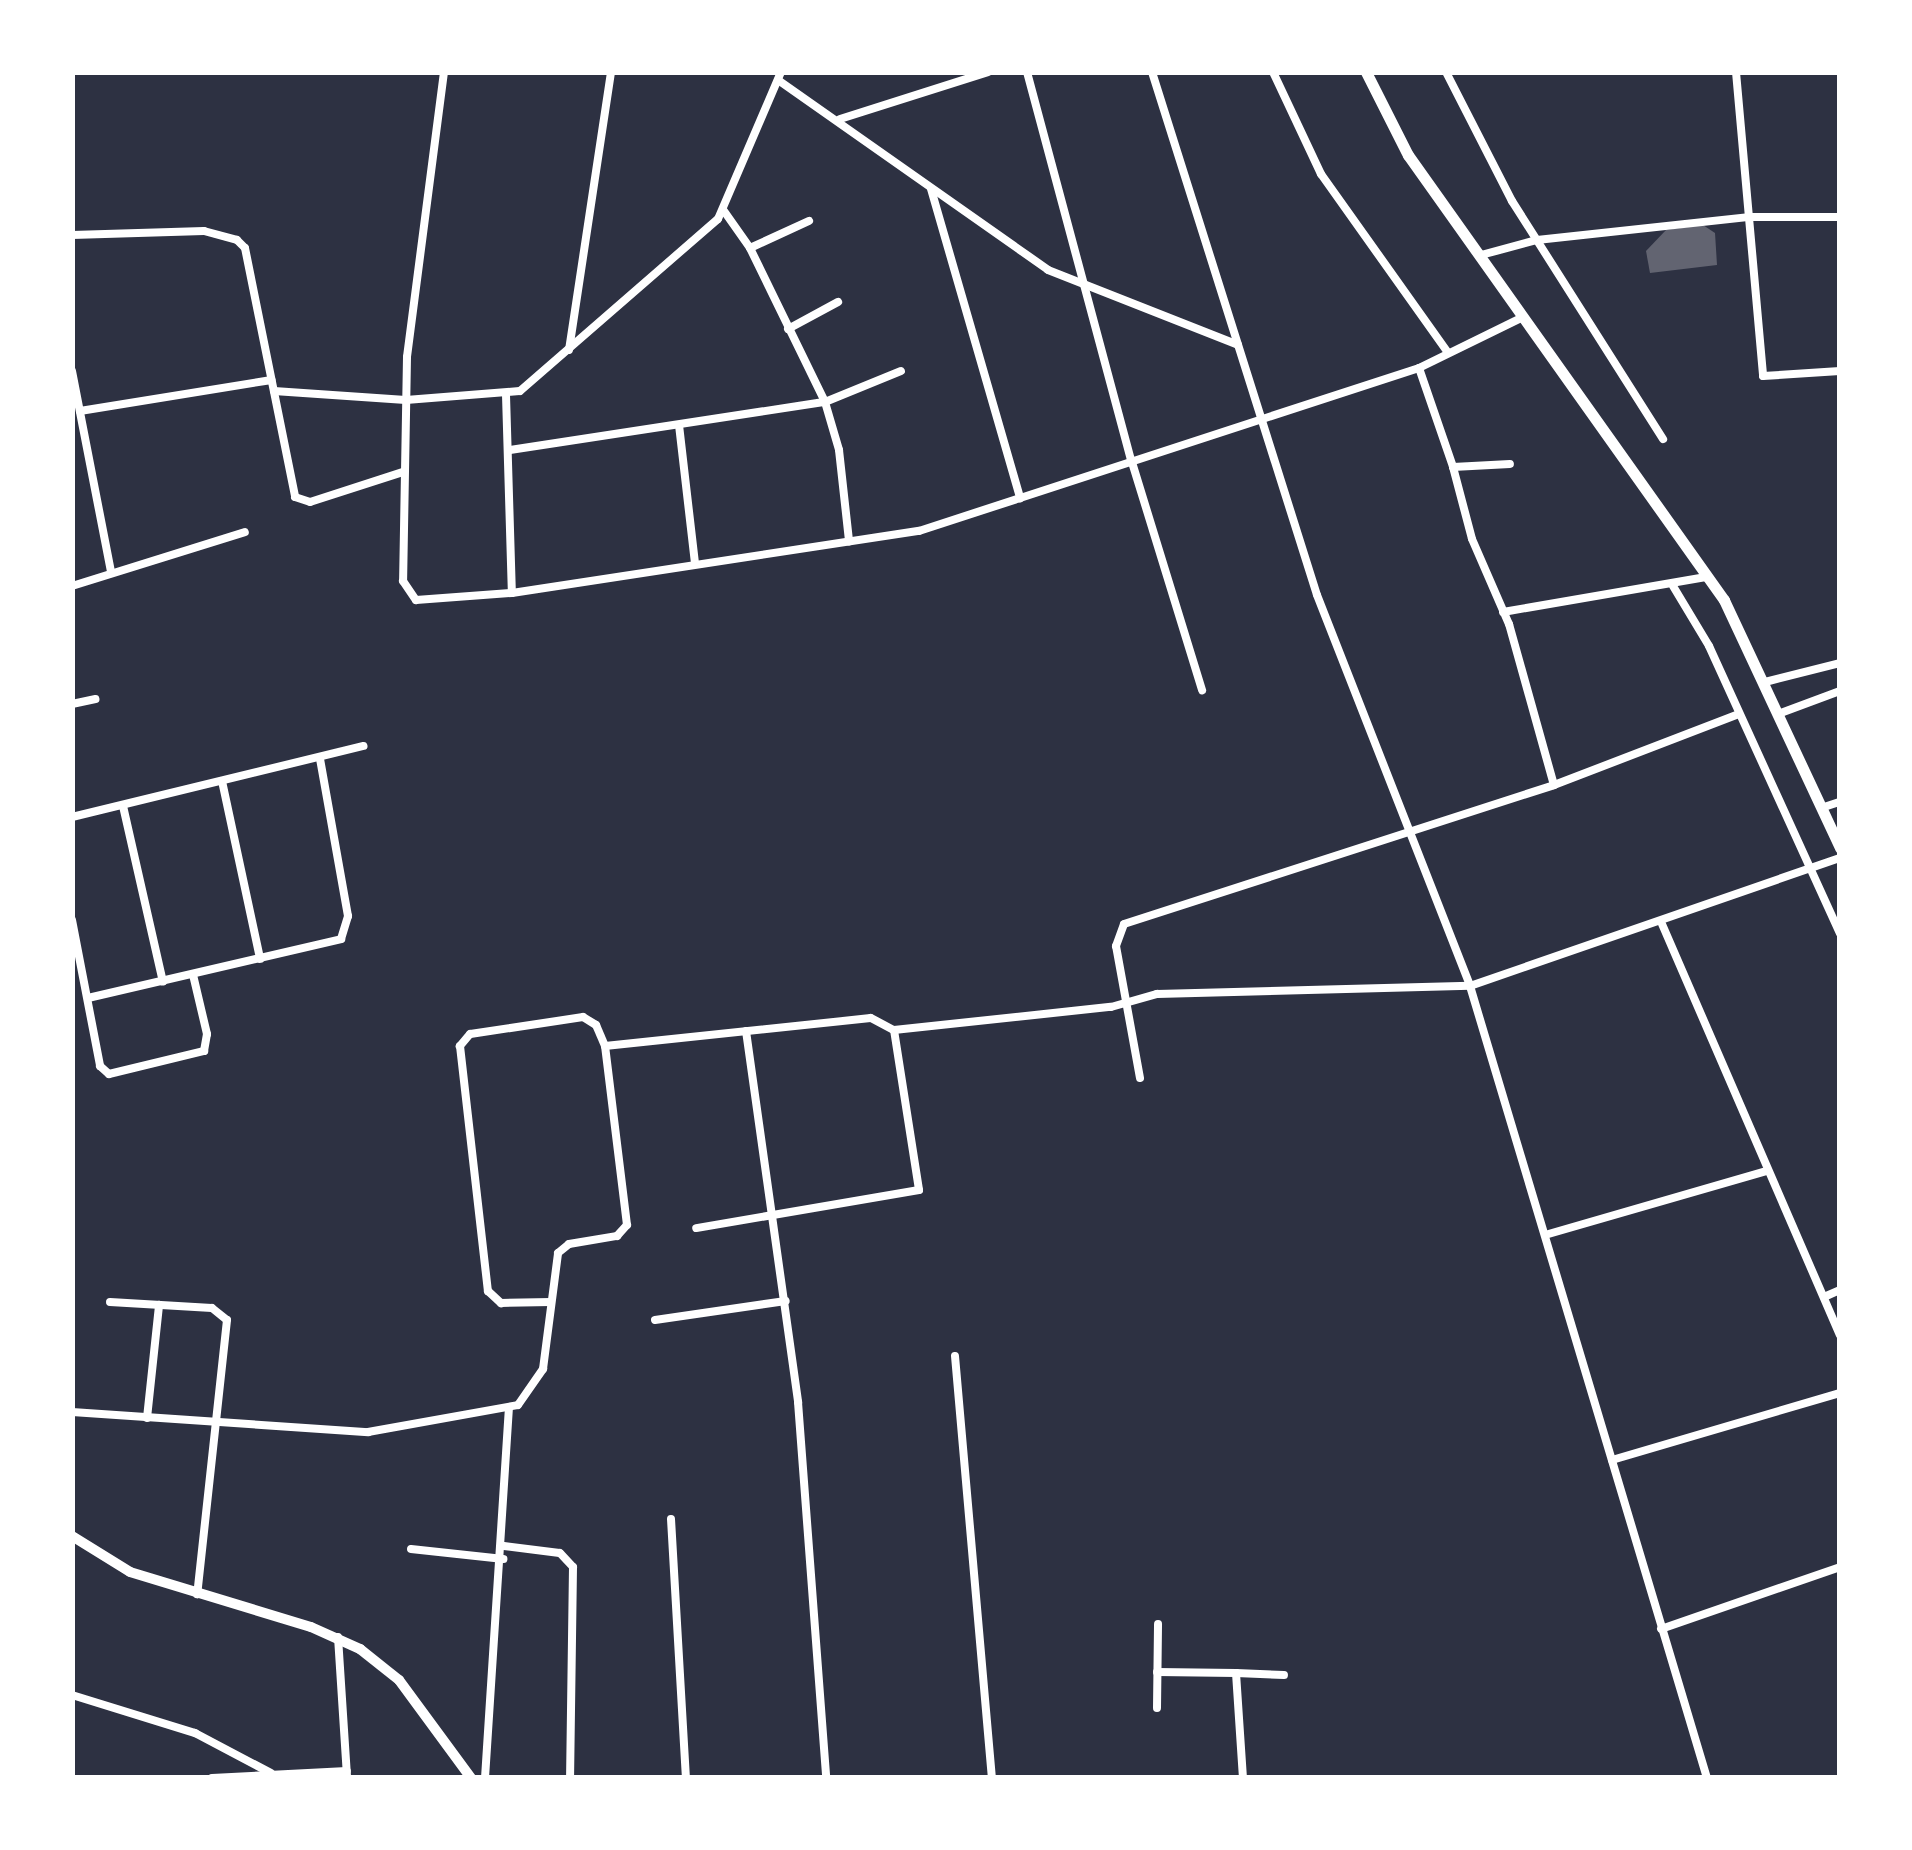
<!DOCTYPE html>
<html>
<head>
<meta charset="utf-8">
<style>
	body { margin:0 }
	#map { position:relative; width:1912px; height:1850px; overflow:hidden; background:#2d3142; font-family:Lora,serif }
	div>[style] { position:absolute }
	.building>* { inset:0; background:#626471 }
	.minor>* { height:8px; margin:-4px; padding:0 4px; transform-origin:4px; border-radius:4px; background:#fff }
	.tertiary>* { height:10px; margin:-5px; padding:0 5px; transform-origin:5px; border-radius:5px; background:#fff }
	.secondary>* { height:11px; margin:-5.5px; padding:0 5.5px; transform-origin:5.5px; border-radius:5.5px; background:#fff }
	span { translate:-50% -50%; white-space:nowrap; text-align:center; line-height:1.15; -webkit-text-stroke:8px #fff; paint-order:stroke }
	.frame { position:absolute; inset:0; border:75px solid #fff; pointer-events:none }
</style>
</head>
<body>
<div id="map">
	<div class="building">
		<i style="clip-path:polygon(1703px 225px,1715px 233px,1717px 265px,1650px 273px,1646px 251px,1666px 230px)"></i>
	</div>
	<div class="minor">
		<i style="left:444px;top:72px;width:287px;rotate:97.4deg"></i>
		<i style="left:407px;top:357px;width:224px;rotate:91deg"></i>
		<i style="left:403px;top:581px;width:23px;rotate:56deg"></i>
		<i style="left:416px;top:600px;width:96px;rotate:-4.2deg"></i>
		<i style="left:512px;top:593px;width:412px;rotate:-8.7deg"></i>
		<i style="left:919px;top:531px;width:526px;rotate:-18.06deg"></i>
		<i style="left:1419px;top:368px;width:114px;rotate:-26.1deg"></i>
		<i style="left:1027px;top:72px;width:401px;rotate:75deg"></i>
		<i style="left:1131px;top:459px;width:242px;rotate:72.9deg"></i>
		<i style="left:1152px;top:72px;width:548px;rotate:72.49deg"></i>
		<i style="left:1317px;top:595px;width:420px;rotate:68.6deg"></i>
		<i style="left:1470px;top:986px;width:827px;rotate:73.34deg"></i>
		<i style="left:1273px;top:72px;width:113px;rotate:64.8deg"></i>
		<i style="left:1321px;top:174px;width:219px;rotate:54.6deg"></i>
		<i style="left:1446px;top:72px;width:145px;rotate:62.9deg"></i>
		<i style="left:1512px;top:201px;width:282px;rotate:57.6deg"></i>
		<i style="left:1736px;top:72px;width:305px;rotate:84.9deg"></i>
		<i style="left:1763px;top:376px;width:77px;rotate:-3.7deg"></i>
		<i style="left:778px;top:80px;width:330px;rotate:35.1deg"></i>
		<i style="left:1048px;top:270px;width:204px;rotate:21.5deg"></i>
		<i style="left:840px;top:119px;width:155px;rotate:-17.6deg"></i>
		<i style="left:931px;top:189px;width:322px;rotate:73.9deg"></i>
		<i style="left:724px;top:211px;width:45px;rotate:54.9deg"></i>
		<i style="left:750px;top:248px;width:171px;rotate:64deg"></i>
		<i style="left:825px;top:402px;width:50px;rotate:73.7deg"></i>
		<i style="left:839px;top:450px;width:92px;rotate:83.7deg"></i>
		<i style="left:72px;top:235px;width:132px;rotate:-1.7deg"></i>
		<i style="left:204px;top:231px;width:34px;rotate:15deg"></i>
		<i style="left:237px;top:240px;width:11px;rotate:45deg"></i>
		<i style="left:245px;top:248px;width:254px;rotate:78.6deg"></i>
		<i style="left:295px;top:497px;width:16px;rotate:18deg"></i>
		<i style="left:310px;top:502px;width:98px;rotate:-17.9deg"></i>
		<i style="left:750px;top:248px;width:65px;rotate:-24.6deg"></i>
		<i style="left:1481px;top:255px;width:58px;rotate:-15deg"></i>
		<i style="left:1537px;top:240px;width:212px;rotate:-6.2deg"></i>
		<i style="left:1748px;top:217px;width:92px"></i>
		<i style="left:788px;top:329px;width:57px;rotate:-28.4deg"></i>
		<i style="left:569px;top:350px;width:281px;rotate:-81.4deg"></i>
		<i style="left:1419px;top:368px;width:105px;rotate:71deg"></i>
		<i style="left:1453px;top:467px;width:57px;rotate:-3deg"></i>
		<i style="left:72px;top:371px;width:205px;rotate:79deg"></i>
		<i style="left:274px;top:391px;width:132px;rotate:3.9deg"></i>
		<i style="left:406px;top:400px;width:114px;rotate:-4.5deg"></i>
		<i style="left:520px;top:391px;width:262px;rotate:-41deg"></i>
		<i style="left:718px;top:219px;width:160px;rotate:-66.8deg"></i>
		<i style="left:506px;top:395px;width:198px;rotate:88.3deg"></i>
		<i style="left:80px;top:411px;width:194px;rotate:-9.2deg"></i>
		<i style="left:679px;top:425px;width:140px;rotate:83.4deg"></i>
		<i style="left:510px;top:450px;width:319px;rotate:-8.7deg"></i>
		<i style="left:825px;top:402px;width:82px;rotate:-22.2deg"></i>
		<i style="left:1453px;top:467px;width:74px;rotate:75.2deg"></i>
		<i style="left:1472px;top:539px;width:93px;rotate:66.5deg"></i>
		<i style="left:1509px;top:624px;width:167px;rotate:74.4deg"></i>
		<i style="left:72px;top:586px;width:181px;rotate:-17.3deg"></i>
		<i style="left:1673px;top:586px;width:70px;rotate:59deg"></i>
		<i style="left:1709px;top:646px;width:316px;rotate:65.5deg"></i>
		<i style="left:1503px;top:612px;width:206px;rotate:-9.8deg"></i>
		<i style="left:1765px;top:682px;width:77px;rotate:-14.2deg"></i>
		<i style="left:72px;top:704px;width:24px;rotate:-12deg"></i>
		<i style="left:1778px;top:714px;width:66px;rotate:-20.4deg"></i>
		<i style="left:222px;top:781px;width:182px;rotate:77.9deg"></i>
		<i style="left:123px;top:806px;width:180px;rotate:77.2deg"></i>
		<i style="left:1821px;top:808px;width:20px;rotate:-18deg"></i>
		<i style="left:72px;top:817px;width:300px;rotate:-13.7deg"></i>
		<i style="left:72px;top:920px;width:149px;rotate:79.1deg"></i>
		<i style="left:100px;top:1066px;width:12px;rotate:42deg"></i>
		<i style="left:109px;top:1074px;width:98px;rotate:-13.6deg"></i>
		<i style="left:204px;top:1051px;width:17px;rotate:-80deg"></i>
		<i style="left:207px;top:1034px;width:61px;rotate:-103.3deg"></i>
		<i style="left:1662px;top:924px;width:448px;rotate:66.6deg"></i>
		<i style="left:88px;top:998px;width:260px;rotate:-13.1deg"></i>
		<i style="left:341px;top:939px;width:24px;rotate:-73deg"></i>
		<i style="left:348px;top:916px;width:159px;rotate:-100.1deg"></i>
		<i style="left:894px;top:1030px;width:218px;rotate:-6.1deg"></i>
		<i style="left:1111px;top:1007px;width:48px;rotate:-15.8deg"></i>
		<i style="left:1157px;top:994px;width:313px;rotate:-1.5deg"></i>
		<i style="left:1470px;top:986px;width:392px;rotate:-19.1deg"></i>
		<i style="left:746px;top:1031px;width:375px;rotate:82deg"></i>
		<i style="left:798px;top:1402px;width:377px;rotate:85.7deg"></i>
		<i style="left:605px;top:1046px;width:267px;rotate:-6deg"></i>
		<i style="left:871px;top:1018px;width:26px;rotate:28deg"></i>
		<i style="left:894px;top:1030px;width:162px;rotate:81.1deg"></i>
		<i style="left:919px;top:1190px;width:226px;rotate:170.3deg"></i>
		<i style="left:1140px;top:1078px;width:134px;rotate:-100.3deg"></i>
		<i style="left:1116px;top:946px;width:23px;rotate:-70deg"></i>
		<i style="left:1124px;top:924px;width:452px;rotate:-17.9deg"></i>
		<i style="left:1554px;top:785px;width:198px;rotate:-21deg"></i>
		<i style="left:1545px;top:1235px;width:231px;rotate:-16.1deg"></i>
		<i style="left:1824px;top:1297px;width:17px;rotate:-24deg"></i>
		<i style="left:110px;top:1302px;width:102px;rotate:3.4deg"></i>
		<i style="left:212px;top:1308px;width:19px;rotate:39deg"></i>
		<i style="left:227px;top:1320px;width:276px;rotate:96.2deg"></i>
		<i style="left:655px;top:1320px;width:132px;rotate:-8.3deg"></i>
		<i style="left:955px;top:1356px;width:424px;rotate:85deg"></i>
		<i style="left:72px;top:1412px;width:297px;rotate:3.9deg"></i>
		<i style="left:368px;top:1432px;width:152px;rotate:-10.2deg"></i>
		<i style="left:518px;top:1405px;width:44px;rotate:-55.2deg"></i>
		<i style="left:543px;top:1369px;width:117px;rotate:-82.6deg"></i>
		<i style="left:558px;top:1253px;width:14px;rotate:-39deg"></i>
		<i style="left:569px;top:1244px;width:49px;rotate:-9.5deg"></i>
		<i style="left:617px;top:1236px;width:15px;rotate:-48deg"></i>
		<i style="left:627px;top:1225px;width:180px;rotate:-97deg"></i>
		<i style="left:605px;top:1046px;width:23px;rotate:-113deg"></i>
		<i style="left:596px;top:1025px;width:15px;rotate:-148deg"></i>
		<i style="left:583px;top:1017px;width:114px;rotate:171.4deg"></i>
		<i style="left:470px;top:1034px;width:16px;rotate:130deg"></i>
		<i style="left:460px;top:1046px;width:247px;rotate:83.5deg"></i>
		<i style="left:488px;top:1291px;width:18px;rotate:43deg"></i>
		<i style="left:501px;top:1303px;width:50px;rotate:-1.1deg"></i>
		<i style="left:147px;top:1418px;width:114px;rotate:-83.9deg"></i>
		<i style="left:1612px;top:1460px;width:238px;rotate:-16.4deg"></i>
		<i style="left:671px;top:1519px;width:259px;rotate:86.7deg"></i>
		<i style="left:504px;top:1546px;width:56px;rotate:7.1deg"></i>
		<i style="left:560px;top:1553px;width:19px;rotate:47deg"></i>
		<i style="left:573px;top:1567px;width:211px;rotate:90.8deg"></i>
		<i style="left:411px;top:1549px;width:93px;rotate:6.2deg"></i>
		<i style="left:1661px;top:1629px;width:189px;rotate:-19.1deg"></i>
		<i style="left:338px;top:1637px;width:141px;rotate:86.3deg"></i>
		<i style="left:1157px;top:1672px;width:79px;rotate:0.7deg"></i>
		<i style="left:1236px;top:1673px;width:105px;rotate:86.2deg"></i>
		<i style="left:1236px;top:1673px;width:48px;rotate:2.4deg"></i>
		<i style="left:72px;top:1695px;width:129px;rotate:17.2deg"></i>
		<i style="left:195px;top:1733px;width:86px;rotate:27.8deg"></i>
		<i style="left:1157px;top:1708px;width:84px;rotate:-89.3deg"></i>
		<i style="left:212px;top:1778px;width:135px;rotate:-3deg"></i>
		<i style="left:485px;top:1778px;width:369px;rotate:-86.3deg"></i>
	</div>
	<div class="tertiary">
		<i style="left:72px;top:1536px;width:68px;rotate:31.8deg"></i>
		<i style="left:130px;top:1572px;width:189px;rotate:16.9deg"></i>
		<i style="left:311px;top:1627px;width:54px;rotate:24.2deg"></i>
		<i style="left:360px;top:1649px;width:50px;rotate:38.5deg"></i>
		<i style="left:399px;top:1680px;width:122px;rotate:53.7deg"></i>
	</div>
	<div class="secondary">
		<i style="left:1366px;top:72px;width:93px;rotate:63.2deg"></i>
		<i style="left:1408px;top:155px;width:546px;rotate:54.62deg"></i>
		<i style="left:1724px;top:600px;width:274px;rotate:64.9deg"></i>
	</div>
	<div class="frame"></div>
</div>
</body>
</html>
